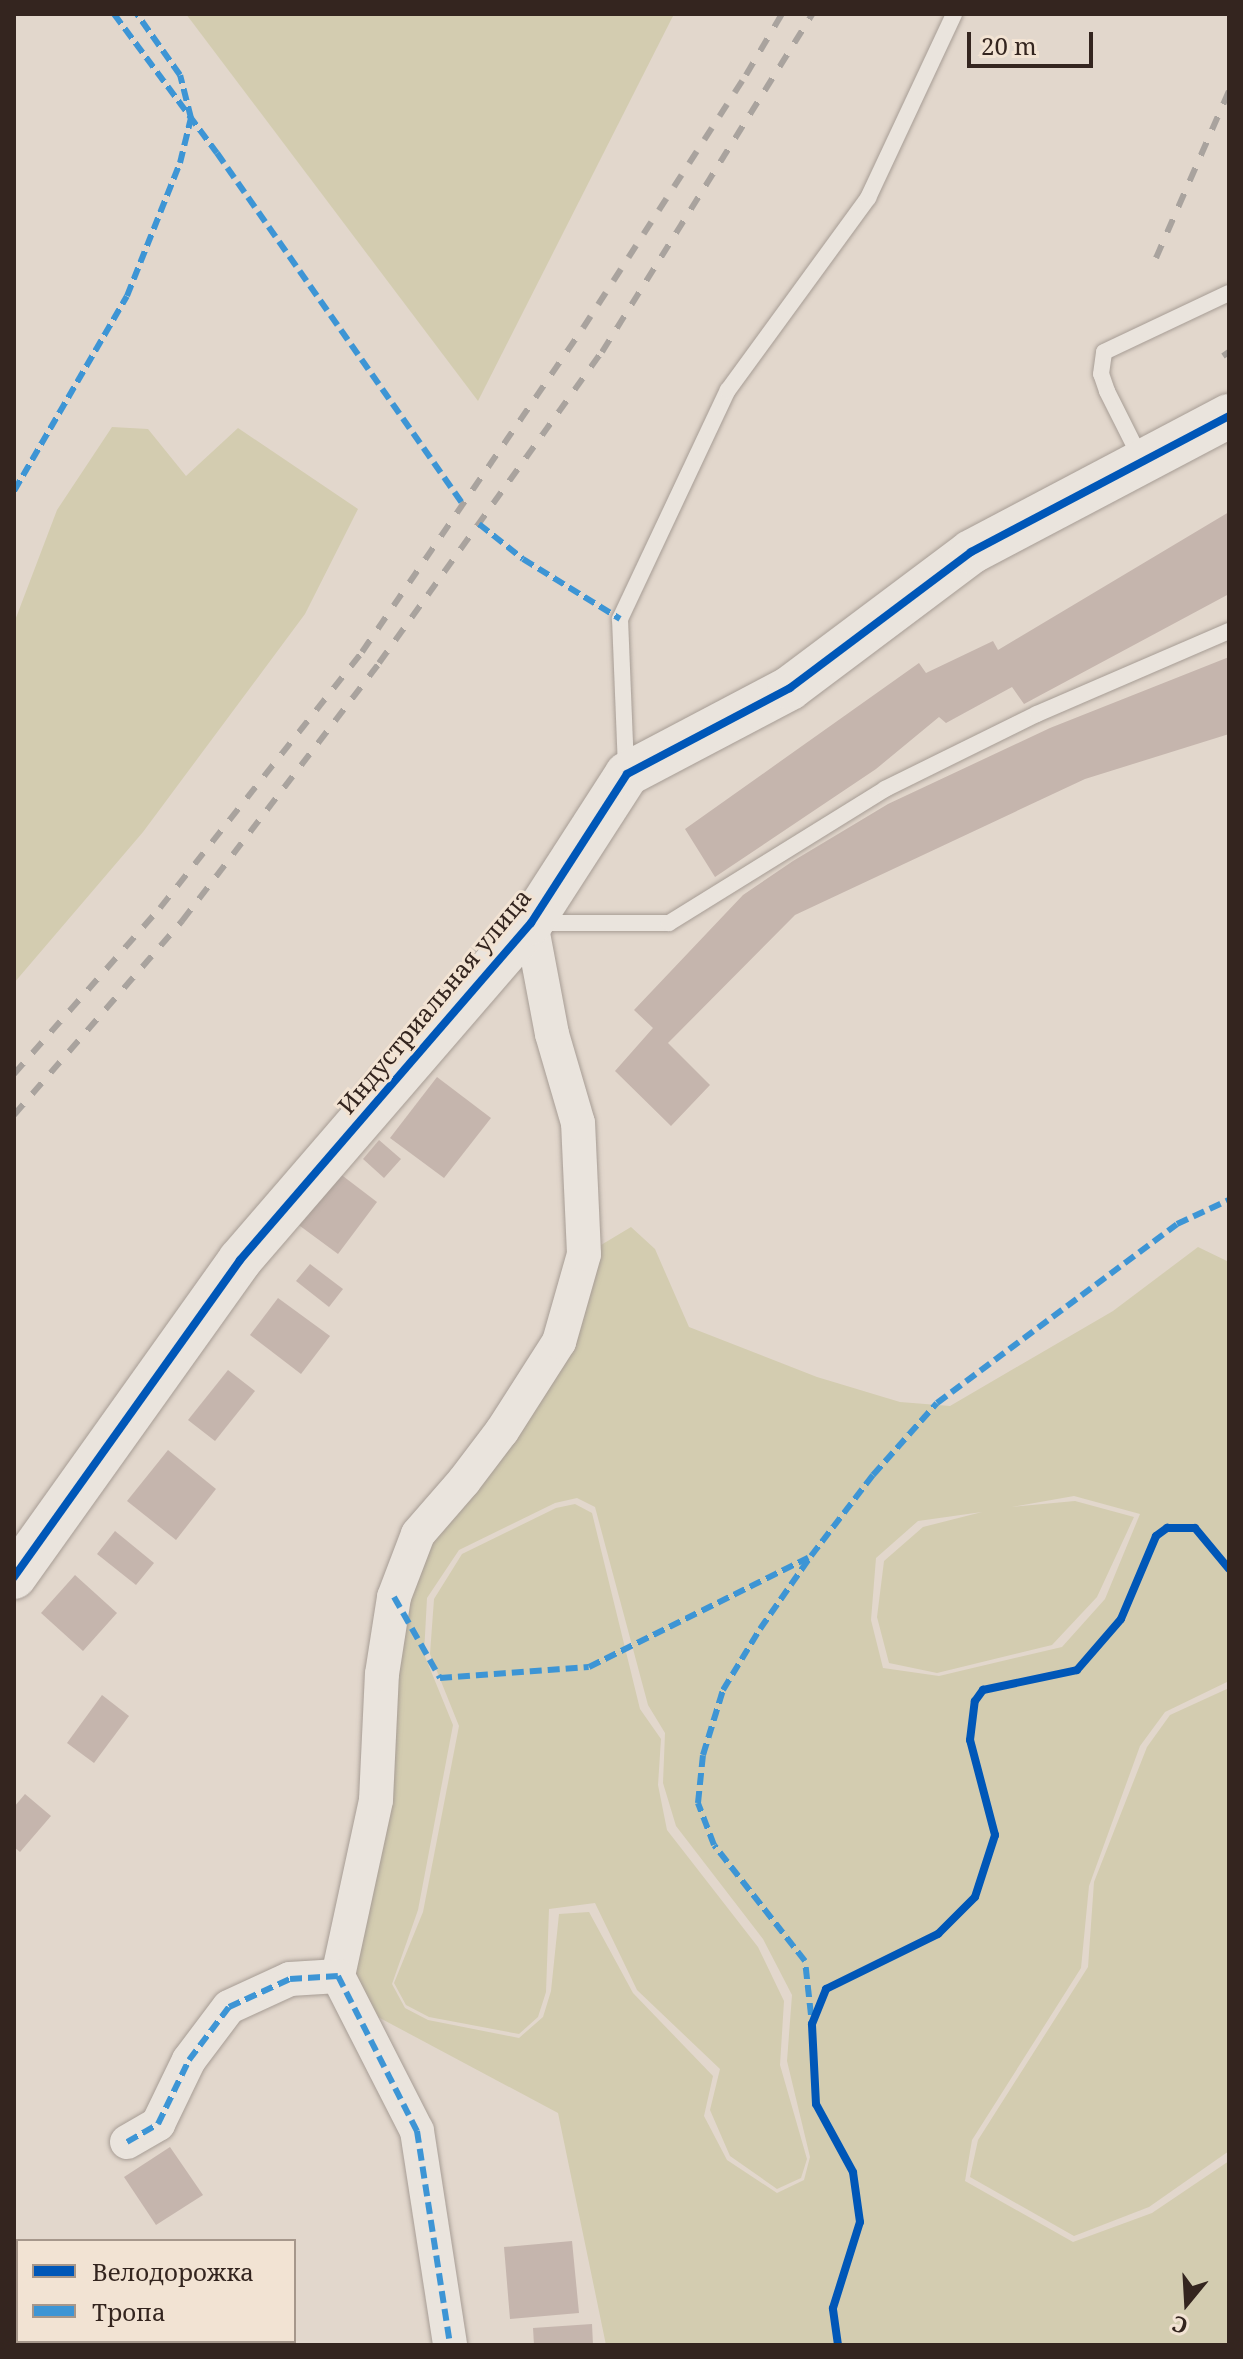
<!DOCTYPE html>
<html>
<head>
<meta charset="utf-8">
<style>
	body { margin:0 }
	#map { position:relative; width:1243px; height:2359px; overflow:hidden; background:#e2d7cc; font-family:"Noto Serif",serif }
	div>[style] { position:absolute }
	.green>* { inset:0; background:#d3ccb0 }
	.building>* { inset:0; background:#c5b5ad }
	.roads { filter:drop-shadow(0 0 2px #a79d95) drop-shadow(0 0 2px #a79d95) }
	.lane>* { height:16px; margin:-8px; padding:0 8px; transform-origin:8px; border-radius:8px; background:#eae4dd }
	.street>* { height:34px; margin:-17px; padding:0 17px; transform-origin:17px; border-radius:17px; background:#eae4dd }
	.secondary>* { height:44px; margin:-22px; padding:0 22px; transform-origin:22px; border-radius:22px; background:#eae4dd }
	.rail>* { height:6px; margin-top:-3px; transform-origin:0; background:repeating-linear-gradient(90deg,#a9a39e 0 14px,transparent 0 28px) }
	.quiet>* { height:6px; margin-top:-3px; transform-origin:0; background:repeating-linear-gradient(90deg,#3d95d5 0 12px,transparent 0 18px) }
	.cycleway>* { height:8px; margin:-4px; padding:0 4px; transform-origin:4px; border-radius:4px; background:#0057b8 }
	span { translate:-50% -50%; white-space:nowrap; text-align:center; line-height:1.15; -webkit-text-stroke:6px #f2e3d3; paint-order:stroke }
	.street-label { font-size:24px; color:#34251f }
	.frame { position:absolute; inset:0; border:16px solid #34251f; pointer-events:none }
	.legend { position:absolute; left:16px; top:2239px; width:280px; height:104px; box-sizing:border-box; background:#f2e3d3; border:2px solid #a6978b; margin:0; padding:10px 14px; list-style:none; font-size:24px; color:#34251f }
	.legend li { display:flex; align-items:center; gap:16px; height:40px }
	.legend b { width:40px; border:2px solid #a6978b }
	.north { position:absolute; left:1147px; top:2263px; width:80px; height:80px; -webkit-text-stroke:6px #f2e3d3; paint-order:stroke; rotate:198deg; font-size:22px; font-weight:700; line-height:32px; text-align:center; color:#34251f }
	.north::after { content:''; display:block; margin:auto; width:28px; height:36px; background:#34251f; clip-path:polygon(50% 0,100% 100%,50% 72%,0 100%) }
	.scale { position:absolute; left:967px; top:32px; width:126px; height:36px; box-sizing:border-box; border:4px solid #34251f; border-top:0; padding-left:10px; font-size:24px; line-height:28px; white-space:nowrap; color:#34251f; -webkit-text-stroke:6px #f2e3d3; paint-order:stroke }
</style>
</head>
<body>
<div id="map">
	<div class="green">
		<i style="clip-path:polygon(186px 14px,674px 14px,478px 401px)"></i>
		<i style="clip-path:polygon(112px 427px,148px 429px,186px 476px,238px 428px,358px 509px,305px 614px,143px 832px,14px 983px,14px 623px,57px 510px)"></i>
		<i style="clip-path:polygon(evenodd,631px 1227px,655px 1249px,689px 1327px,817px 1377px,900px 1402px,950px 1406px,1113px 1311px,1198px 1247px,1229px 1262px,1229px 1681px,1165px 1712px,1140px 1746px,1089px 1886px,1081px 1968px,972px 2140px,965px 2181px,1073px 2242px,1152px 2213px,1229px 2161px,1229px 2345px,606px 2345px,558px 2113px,378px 2017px,347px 1969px,399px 1598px,596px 1248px,631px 1227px,1074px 1496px,1140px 1514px,1105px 1599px,1062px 1647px,939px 1676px,883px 1668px,871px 1620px,876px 1558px,918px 1521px,982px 1512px,923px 1527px,884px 1561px,877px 1617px,889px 1663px,937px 1673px,1052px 1645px,1097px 1597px,1134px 1517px,1075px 1501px,1012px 1507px,1074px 1496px,631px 1227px,577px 1498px,595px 1507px,648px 1705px,665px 1733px,663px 1783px,676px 1826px,763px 1939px,792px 1995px,787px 2061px,810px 2157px,804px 2180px,777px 2193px,727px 2160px,704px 2116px,713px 2076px,633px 1993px,589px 1912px,559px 1914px,551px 1991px,543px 2017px,519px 2038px,428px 2020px,405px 2008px,392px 1984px,418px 1910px,453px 1725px,424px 1654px,427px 1598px,459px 1550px,555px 1503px,577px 1498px)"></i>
		<i style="clip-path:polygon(575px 1504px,592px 1513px,640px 1709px,661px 1739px,658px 1785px,667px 1830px,758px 1947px,784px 2001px,780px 2065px,807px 2159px,801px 2178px,777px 2189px,730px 2156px,710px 2110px,720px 2069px,637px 1990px,595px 1903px,549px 1909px,546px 1992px,538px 2017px,519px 2034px,429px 2017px,406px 2005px,394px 1983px,423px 1912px,459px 1726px,430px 1654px,434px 1599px,462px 1554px,556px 1508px)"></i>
		<i style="clip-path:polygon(1229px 1688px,1229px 2151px,1149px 2207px,1074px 2236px,970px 2177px,978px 2140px,1088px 1967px,1094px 1882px,1147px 1747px,1170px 1715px)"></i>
	</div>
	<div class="building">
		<i style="clip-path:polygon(1229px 512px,1229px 594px,1024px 704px,1012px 687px,946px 723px,939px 717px,876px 769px,715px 877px,685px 829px,919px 663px,926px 673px,993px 641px,998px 650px)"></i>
		<i style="clip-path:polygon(1229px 657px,1229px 734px,1085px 779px,795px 915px,668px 1043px,710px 1085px,671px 1126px,615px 1071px,653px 1028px,634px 1010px,743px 895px,793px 861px,888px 804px,1050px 728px)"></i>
		<i style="clip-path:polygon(437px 1077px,491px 1118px,444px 1178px,390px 1138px)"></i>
		<i style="clip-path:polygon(379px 1140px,401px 1159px,384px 1178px,363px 1159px)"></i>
		<i style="clip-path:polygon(335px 1170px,377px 1202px,338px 1254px,296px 1223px)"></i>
		<i style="clip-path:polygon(310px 1264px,343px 1289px,329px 1307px,296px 1281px)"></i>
		<i style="clip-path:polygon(278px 1298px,330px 1336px,301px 1374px,250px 1335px)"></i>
		<i style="clip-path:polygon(228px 1370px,255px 1391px,215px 1441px,188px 1420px)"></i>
		<i style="clip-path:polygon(168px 1450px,216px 1489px,176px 1540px,127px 1501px)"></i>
		<i style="clip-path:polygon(115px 1531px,154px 1563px,136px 1585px,97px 1554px)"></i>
		<i style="clip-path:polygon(75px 1575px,117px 1613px,83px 1651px,41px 1613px)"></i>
		<i style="clip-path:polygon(102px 1695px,129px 1716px,94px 1763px,67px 1743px)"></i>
		<i style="clip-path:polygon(25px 1794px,51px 1816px,20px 1852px,14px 1847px,14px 1807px)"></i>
		<i style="clip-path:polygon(170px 2147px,203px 2195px,156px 2225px,124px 2177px)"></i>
		<i style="clip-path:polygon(572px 2241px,579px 2313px,510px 2319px,504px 2247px)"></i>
		<i style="clip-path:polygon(592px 2324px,593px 2345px,534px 2345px,533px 2328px)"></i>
	</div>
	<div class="roads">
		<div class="lane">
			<i style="left:1141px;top:459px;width:76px;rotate:-116.6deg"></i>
			<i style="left:1107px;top:391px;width:18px;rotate:-109deg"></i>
			<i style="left:1101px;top:374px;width:22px;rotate:-82deg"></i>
			<i style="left:1104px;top:352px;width:138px;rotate:-25.3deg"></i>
			<i style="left:626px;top:768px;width:149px;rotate:-92.3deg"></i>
			<i style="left:620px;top:619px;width:253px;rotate:-64.8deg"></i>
			<i style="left:728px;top:390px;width:238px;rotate:-53.9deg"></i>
			<i style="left:868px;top:198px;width:203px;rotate:-64.9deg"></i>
			<i style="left:535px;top:923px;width:134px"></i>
			<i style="left:669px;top:923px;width:254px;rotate:-31.8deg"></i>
			<i style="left:885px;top:789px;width:169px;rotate:-26.3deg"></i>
			<i style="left:1037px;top:714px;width:209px;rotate:-23.4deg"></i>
		</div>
		<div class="street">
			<i style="left:338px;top:1976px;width:180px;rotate:-77.8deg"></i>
			<i style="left:376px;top:1800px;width:126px;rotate:-87.3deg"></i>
			<i style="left:382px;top:1674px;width:78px;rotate:-81.1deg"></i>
			<i style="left:394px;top:1597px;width:67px;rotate:-69.1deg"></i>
			<i style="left:418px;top:1534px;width:70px;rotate:-49deg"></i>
			<i style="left:464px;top:1481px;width:63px;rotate:-52.8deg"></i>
			<i style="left:502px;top:1431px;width:106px;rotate:-57.4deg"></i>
			<i style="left:559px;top:1342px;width:91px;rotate:-74.1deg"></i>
			<i style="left:584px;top:1254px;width:131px;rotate:-92.6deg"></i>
			<i style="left:578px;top:1123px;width:93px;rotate:-106.3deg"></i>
			<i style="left:552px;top:1034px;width:113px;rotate:-100.7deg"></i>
			<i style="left:127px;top:2142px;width:36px;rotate:-30deg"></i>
			<i style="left:158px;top:2124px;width:71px;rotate:-64.2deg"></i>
			<i style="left:189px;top:2060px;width:66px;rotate:-53deg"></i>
			<i style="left:229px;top:2007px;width:67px;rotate:-24.7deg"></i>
			<i style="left:290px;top:1979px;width:48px;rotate:-3.6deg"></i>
			<i style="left:338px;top:1976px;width:174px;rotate:63deg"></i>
			<i style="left:417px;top:2131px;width:217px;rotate:81.2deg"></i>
		</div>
		<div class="secondary">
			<i style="left:14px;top:1577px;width:389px;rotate:-54.5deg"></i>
			<i style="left:240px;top:1260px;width:445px;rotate:-49.2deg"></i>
			<i style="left:531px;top:923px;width:177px;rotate:-57.2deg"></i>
			<i style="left:627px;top:774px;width:184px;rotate:-27.8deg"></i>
			<i style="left:790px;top:688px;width:226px;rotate:-36.9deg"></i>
			<i style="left:971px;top:552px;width:292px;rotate:-27.8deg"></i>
		</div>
	</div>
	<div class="rail">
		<i style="left:1156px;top:258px;width:182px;rotate:-66.4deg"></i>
		<i style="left:1223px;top:356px;width:7px;rotate:-34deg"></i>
		<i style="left:14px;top:1074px;width:221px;rotate:-48.7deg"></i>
		<i style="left:160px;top:908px;width:326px;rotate:-51.7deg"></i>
		<i style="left:362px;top:652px;width:392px;rotate:-55.7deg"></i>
		<i style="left:583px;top:328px;width:301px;rotate:-57.2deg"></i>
		<i style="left:746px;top:75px;width:71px;rotate:-59.5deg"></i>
		<i style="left:14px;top:1115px;width:257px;rotate:-49.1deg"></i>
		<i style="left:182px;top:921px;width:325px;rotate:-52.6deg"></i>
		<i style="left:379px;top:663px;width:383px;rotate:-54.4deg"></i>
		<i style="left:602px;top:352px;width:398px;rotate:-58.1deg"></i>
	</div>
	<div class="quiet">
		<i style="left:114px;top:14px;width:173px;rotate:53.5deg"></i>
		<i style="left:217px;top:153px;width:429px;rotate:55deg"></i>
		<i style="left:14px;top:491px;width:225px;rotate:-59.9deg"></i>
		<i style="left:127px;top:296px;width:143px;rotate:-68.3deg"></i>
		<i style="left:180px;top:163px;width:46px;rotate:-76.3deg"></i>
		<i style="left:191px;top:118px;width:44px;rotate:-104.3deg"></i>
		<i style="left:180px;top:75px;width:75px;rotate:-125.2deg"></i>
		<i style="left:479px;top:524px;width:56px;rotate:38.5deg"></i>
		<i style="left:523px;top:559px;width:114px;rotate:31.7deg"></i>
		<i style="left:394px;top:1597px;width:93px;rotate:60.4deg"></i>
		<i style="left:440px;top:1678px;width:149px;rotate:-4.2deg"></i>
		<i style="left:589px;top:1667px;width:245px;rotate:-26.5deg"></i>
		<i style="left:811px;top:2015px;width:54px;rotate:-96.3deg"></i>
		<i style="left:805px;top:1961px;width:147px;rotate:-128.1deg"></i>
		<i style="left:714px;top:1845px;width:45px;rotate:-110.9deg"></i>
		<i style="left:698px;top:1803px;width:48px;rotate:-84.1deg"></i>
		<i style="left:703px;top:1755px;width:68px;rotate:-72.9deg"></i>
		<i style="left:723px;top:1690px;width:71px;rotate:-58.8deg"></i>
		<i style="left:760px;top:1629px;width:89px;rotate:-55.1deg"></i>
		<i style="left:811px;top:1556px;width:102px;rotate:-52.6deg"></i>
		<i style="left:873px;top:1475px;width:96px;rotate:-48.4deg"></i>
		<i style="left:937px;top:1403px;width:299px;rotate:-36.7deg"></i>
		<i style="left:1177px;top:1224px;width:57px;rotate:-24.8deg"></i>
		<i style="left:127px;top:2142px;width:36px;rotate:-30deg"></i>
		<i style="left:158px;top:2124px;width:71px;rotate:-64.2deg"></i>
		<i style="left:189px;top:2060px;width:66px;rotate:-53deg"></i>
		<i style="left:229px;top:2007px;width:67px;rotate:-24.7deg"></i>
		<i style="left:290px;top:1979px;width:48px;rotate:-3.6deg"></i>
		<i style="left:338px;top:1976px;width:174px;rotate:63deg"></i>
		<i style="left:417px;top:2131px;width:217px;rotate:81.2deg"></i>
	</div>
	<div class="cycleway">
		<i style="left:14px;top:1577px;width:389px;rotate:-54.5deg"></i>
		<i style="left:240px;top:1260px;width:445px;rotate:-49.2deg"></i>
		<i style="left:531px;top:923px;width:177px;rotate:-57.2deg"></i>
		<i style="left:627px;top:774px;width:184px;rotate:-27.8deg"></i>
		<i style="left:790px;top:688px;width:226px;rotate:-36.9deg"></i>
		<i style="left:971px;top:552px;width:292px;rotate:-27.8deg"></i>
		<i style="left:838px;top:2345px;width:37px;rotate:-98deg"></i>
		<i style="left:833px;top:2308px;width:90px;rotate:-72.6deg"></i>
		<i style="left:860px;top:2222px;width:50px;rotate:-98deg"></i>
		<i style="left:853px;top:2172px;width:77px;rotate:-118.6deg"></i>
		<i style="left:816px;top:2104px;width:80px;rotate:-92.9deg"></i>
		<i style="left:812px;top:2024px;width:38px;rotate:-68deg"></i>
		<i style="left:826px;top:1989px;width:125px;rotate:-26.2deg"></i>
		<i style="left:938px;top:1934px;width:52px;rotate:-45deg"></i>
		<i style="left:975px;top:1897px;width:65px;rotate:-72.1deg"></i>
		<i style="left:995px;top:1835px;width:98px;rotate:-104.7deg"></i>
		<i style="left:970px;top:1740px;width:39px;rotate:-83deg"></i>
		<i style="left:975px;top:1701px;width:14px;rotate:-54deg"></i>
		<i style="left:983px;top:1690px;width:96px;rotate:-12deg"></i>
		<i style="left:1077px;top:1670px;width:67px;rotate:-49.2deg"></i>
		<i style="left:1121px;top:1619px;width:90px;rotate:-67.1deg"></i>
		<i style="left:1156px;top:1536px;width:14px;rotate:-36deg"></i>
		<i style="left:1167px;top:1528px;width:28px"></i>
		<i style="left:1195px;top:1528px;width:53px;rotate:50.3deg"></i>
	</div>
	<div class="street-label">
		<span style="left:434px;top:1001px;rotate:-50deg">Индустриальная улица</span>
	</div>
	<div class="frame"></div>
	<ul class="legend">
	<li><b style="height:10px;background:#0057b8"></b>Велодорожка</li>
	<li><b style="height:10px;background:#3d95d5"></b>Тропа</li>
	</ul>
	<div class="north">С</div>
	<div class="scale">20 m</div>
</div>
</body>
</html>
